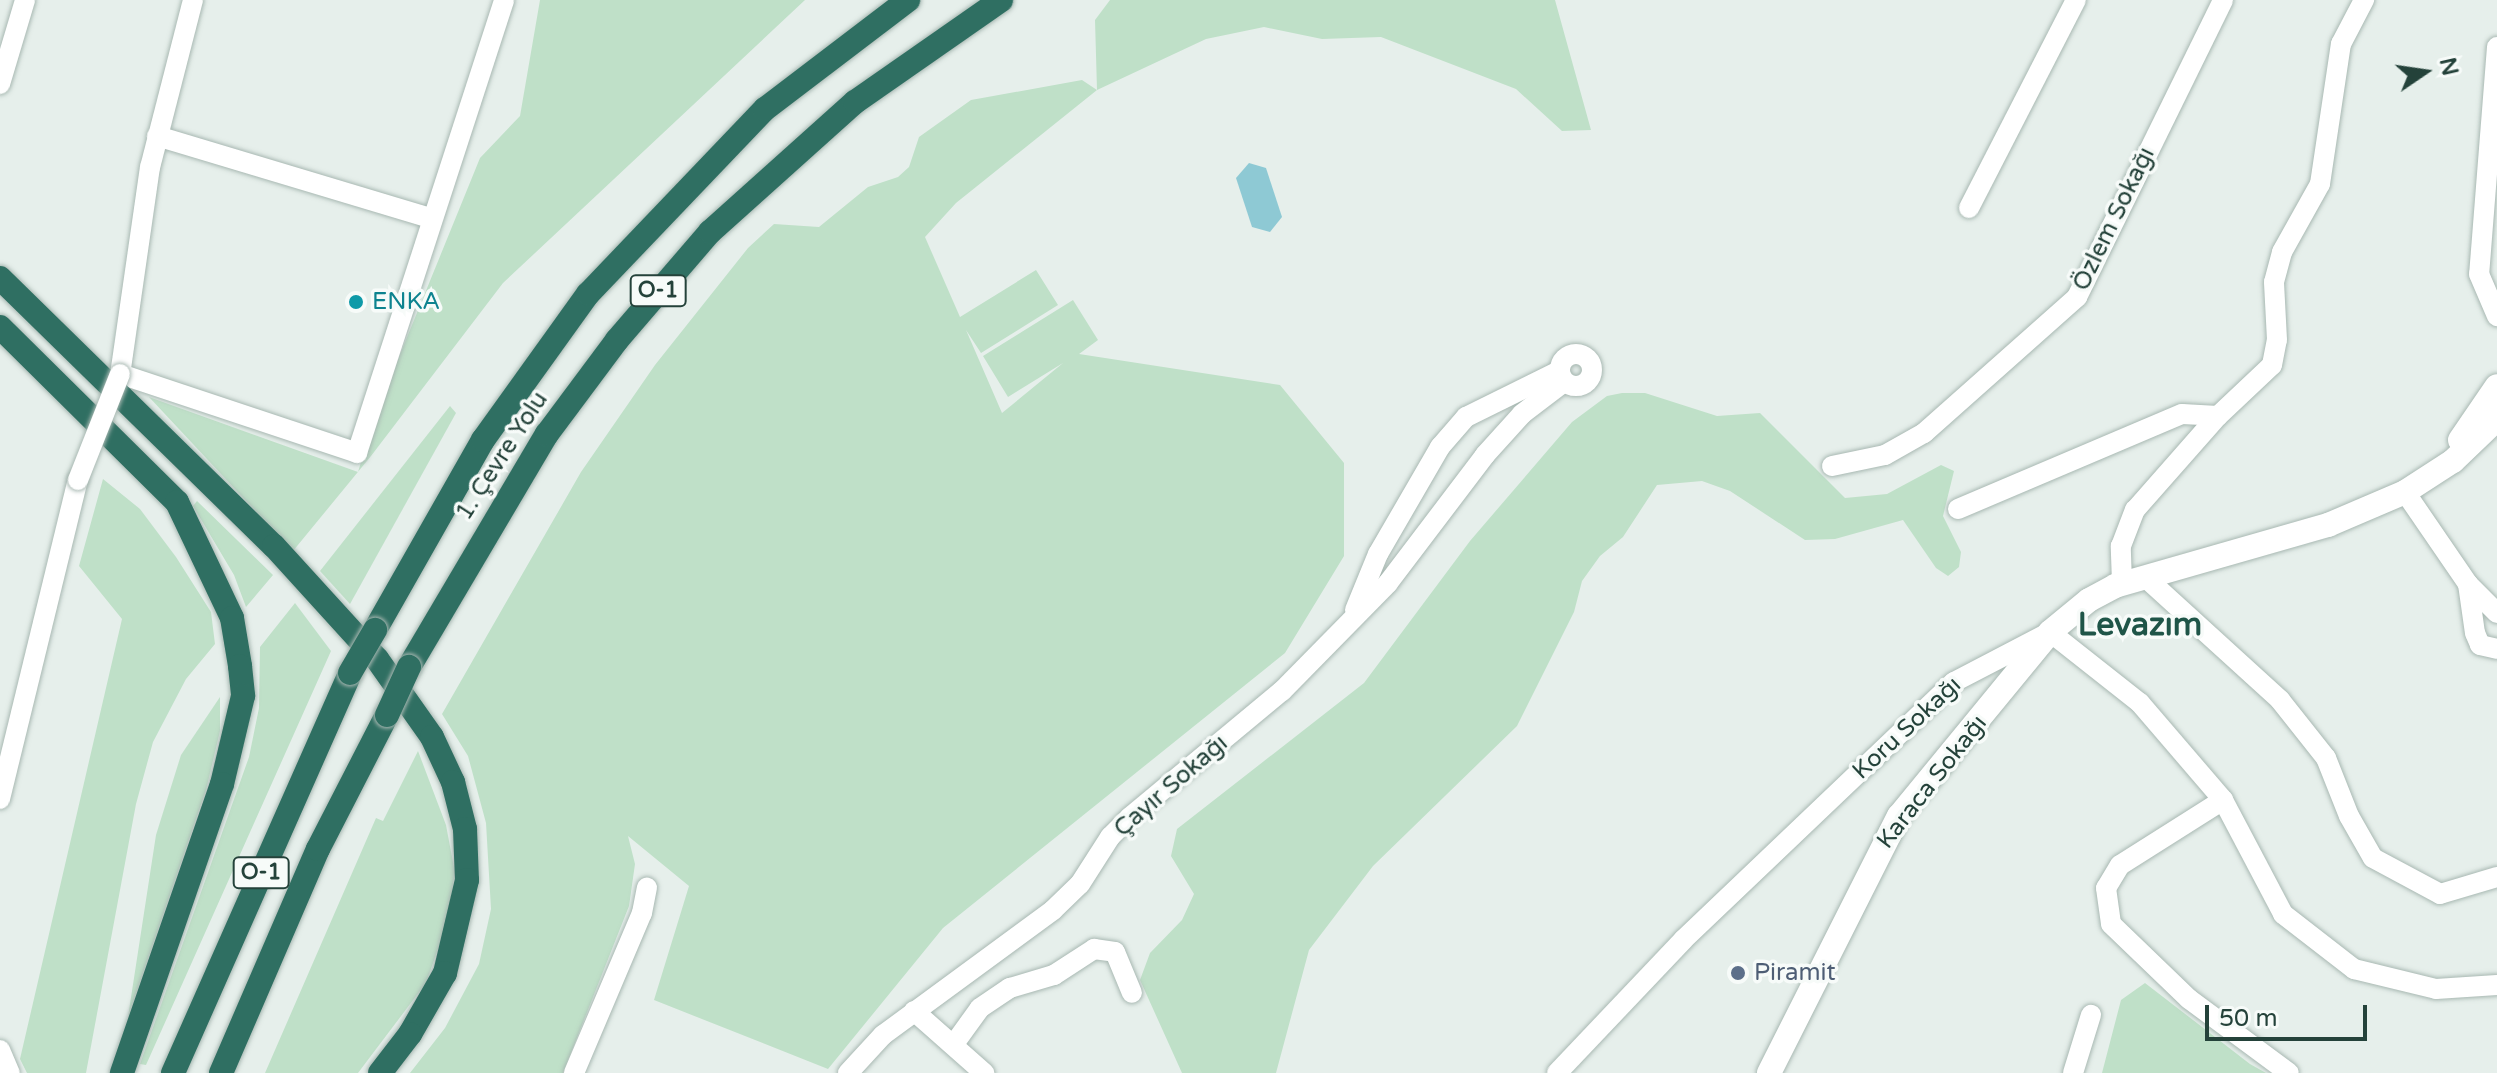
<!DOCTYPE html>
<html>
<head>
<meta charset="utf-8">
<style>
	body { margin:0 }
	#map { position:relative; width:2497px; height:1073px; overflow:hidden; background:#e6efeb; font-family:"Varela Round",sans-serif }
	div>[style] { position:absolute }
	.green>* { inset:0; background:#bfe0c8 }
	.water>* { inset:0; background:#8ec9d4 }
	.roads { filter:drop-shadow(0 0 2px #a8b8b2) drop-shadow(0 0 2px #a8b8b2) }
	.street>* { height:20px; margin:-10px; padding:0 10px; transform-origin:10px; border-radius:10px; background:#fff }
	.street>.ring { margin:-10px; padding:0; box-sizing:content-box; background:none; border:20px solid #fff; border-radius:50% }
	.secondary>* { height:24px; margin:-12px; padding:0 12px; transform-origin:12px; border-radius:12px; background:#fff }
	.highway>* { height:24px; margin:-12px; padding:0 12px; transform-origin:12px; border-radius:12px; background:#2f6f62 }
	.bridges { filter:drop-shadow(0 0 2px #a8b8b2) drop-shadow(0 0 2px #a8b8b2) }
	.street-bridge>* { height:20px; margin:-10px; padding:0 10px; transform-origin:10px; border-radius:10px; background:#fff }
	.highway-bridge>* { height:24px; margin:-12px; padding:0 12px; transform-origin:12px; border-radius:12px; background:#2f6f62 }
	.dots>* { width:22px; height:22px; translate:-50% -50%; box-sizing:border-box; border:4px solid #f7fbf9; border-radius:50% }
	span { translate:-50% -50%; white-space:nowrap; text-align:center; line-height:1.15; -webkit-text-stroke:7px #f7fbf9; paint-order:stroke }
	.shield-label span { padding:2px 6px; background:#f7fbf9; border:2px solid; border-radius:6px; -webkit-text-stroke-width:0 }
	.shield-label { font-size:22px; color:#24423a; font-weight:700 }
	.street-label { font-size:24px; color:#24423a }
	.culture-label { font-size:24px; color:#0d838f }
	.left { translate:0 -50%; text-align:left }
	.service-label { font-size:24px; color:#4e5e75 }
	.district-label { font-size:32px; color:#1f5548; font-weight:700 }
	.north { position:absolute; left:2385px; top:32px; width:80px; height:80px; -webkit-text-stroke:6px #f7fbf9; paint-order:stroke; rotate:77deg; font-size:22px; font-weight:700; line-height:32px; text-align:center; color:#24423a }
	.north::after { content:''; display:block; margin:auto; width:28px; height:36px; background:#24423a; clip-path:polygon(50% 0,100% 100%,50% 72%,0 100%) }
	.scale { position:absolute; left:2205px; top:1005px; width:162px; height:36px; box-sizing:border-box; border:4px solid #24423a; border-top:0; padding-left:10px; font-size:24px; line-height:28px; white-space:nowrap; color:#24423a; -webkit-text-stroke:6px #f7fbf9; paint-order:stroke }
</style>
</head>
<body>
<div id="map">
	<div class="green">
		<i style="clip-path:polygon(540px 0,805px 0,503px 283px,371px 456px,293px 551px,149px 397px,358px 472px,375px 416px,480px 158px,520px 116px)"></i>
		<i style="clip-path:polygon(1110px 0,1555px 0,1591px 130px,1562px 131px,1516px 89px,1381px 37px,1322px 39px,1264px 27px,1206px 39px,1097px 90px,956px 203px,925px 237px,960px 317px,1036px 270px,1058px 305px,981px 353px,966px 330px,1002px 413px,1063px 363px,1008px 397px,983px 356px,1073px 300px,1098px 340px,1079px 354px,1280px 385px,1344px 463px,1344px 556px,1285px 653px,943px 928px,828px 1069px,654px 1000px,689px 886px,628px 836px,635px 864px,629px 906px,563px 1073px,410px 1073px,445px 1028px,479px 964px,491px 909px,486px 823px,468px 756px,442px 714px,581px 472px,655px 365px,748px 248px,774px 224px,819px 227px,868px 187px,898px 177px,909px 167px,919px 137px,971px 100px,1082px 80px,1097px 90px,1095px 20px)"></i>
		<i style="clip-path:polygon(1622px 393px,1645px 393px,1717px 416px,1760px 413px,1845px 498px,1887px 494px,1941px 465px,1954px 471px,1943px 516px,1961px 552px,1959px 567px,1948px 576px,1936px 568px,1903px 520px,1835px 539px,1805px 540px,1730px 491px,1702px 481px,1657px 485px,1623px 537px,1600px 556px,1582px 581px,1574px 612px,1517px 726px,1373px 866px,1309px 950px,1276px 1073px,1182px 1073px,1140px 980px,1150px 953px,1182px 920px,1194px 894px,1171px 856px,1177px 829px,1364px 683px,1470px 541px,1572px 422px,1607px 396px)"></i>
		<i style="clip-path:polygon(450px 406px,456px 413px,350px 604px,320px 571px)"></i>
		<i style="clip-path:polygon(103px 479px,140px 509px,176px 557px,211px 612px,215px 644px,186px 679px,153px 742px,136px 804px,86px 1073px,27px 1073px,20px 1059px,122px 619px,79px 566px)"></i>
		<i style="clip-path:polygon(197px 501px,273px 575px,246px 607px,234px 575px,193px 506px)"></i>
		<i style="clip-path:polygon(295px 603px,331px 651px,146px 1065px,140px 1064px,249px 757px,259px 708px,260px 647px)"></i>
		<i style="clip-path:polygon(220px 697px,220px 731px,206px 790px,128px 1017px,156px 835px,181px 755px)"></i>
		<i style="clip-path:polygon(418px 751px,446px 825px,455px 873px,446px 926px,426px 983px,358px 1073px,265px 1073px,376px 818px,383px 821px)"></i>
		<i style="clip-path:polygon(2145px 983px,2250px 1064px,2266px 1073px,2102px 1073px,2121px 1000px)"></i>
	</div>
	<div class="water">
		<i style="clip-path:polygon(1249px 163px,1266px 168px,1282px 217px,1270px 232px,1252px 227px,1236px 178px)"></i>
	</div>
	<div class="roads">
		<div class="street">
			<i style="left:193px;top:0;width:172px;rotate:104.4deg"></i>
			<i style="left:150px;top:167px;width:209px;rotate:98.2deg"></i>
			<i style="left:120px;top:374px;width:250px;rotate:18.4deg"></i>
			<i style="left:357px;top:453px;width:476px;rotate:-72deg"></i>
			<i style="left:2497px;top:47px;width:228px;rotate:94.5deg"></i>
			<i style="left:2479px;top:274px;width:46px;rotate:66.8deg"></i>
			<i style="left:0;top:84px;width:88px;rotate:-73.4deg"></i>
			<i style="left:157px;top:136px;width:286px;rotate:16.7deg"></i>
			<i style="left:1969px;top:208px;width:234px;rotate:-62.8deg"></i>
			<i class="ring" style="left:1560px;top:354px;width:12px;height:12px"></i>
			<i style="left:1832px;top:466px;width:54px;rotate:-11.7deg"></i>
			<i style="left:1885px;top:455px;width:45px;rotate:-29.4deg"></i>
			<i style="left:1924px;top:433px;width:205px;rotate:-41.6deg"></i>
			<i style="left:2077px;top:297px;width:331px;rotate:-63.8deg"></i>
			<i style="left:2405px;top:492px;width:112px;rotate:55.6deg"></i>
			<i style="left:2468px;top:584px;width:41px;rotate:45deg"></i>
			<i style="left:1958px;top:509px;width:243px;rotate:-23deg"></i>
			<i style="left:2182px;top:414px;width:36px;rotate:3deg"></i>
			<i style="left:2145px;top:577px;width:183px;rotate:42.3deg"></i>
			<i style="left:2280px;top:700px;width:74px;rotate:51.6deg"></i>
			<i style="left:2326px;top:758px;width:62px;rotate:68.4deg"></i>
			<i style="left:2349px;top:816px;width:48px;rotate:60.3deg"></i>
			<i style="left:2373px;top:858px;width:76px;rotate:28.2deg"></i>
			<i style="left:2440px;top:894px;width:59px;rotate:-16.6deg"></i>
			<i style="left:2122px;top:583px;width:37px;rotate:-92deg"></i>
			<i style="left:2121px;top:546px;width:39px;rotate:-69deg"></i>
			<i style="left:2135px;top:510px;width:125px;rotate:-48.6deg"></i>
			<i style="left:2218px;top:416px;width:74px;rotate:-43.4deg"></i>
			<i style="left:2272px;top:365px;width:25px;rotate:-79deg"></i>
			<i style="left:2277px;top:340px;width:58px;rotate:-93deg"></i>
			<i style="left:2274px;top:282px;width:31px;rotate:-75deg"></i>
			<i style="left:2282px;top:252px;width:78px;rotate:-60.8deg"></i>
			<i style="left:2320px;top:184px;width:142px;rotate:-81.5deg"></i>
			<i style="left:2341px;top:44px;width:50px;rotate:-62.4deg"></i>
			<i style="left:2468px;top:584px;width:49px;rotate:81.9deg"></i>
			<i style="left:2475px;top:633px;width:13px;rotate:67deg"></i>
			<i style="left:2480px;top:645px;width:17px;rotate:13deg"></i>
			<i style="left:1355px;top:610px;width:61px;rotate:-67.7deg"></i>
			<i style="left:1378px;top:554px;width:124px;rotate:-59.9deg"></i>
			<i style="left:1440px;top:447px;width:40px;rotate:-49deg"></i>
			<i style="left:1466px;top:417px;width:104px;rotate:-26.3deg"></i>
			<i style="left:0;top:799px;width:328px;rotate:-76.3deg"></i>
			<i style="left:2223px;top:800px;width:122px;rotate:147.7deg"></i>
			<i style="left:2120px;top:865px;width:27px;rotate:121deg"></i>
			<i style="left:2106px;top:888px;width:36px;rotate:82deg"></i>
			<i style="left:2111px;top:924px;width:108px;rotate:43.9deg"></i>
			<i style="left:2189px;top:999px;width:124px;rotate:36.5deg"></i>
			<i style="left:914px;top:1011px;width:94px;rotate:41.5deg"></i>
			<i style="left:954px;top:1044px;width:44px;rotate:-54.2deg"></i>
			<i style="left:980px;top:1008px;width:36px;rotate:-34deg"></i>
			<i style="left:1010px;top:988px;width:46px;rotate:-16.5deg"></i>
			<i style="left:1054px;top:975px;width:48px;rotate:-33deg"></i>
			<i style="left:1094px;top:949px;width:21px;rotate:8deg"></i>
			<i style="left:1115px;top:952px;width:44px;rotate:67.5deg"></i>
			<i style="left:0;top:1050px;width:25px;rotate:67deg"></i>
			<i style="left:574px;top:1073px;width:174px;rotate:-67deg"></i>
			<i style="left:642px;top:913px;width:26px;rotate:-79deg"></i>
			<i style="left:848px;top:1073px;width:52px;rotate:-47.4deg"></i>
			<i style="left:883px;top:1035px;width:211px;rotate:-36.3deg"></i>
			<i style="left:1053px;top:910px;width:37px;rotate:-44deg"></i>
			<i style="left:1080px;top:884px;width:56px;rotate:-57.4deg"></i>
			<i style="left:1110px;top:837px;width:28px;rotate:-45deg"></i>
			<i style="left:1130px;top:817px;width:197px;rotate:-39.7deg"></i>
			<i style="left:1282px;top:691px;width:151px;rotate:-45.5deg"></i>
			<i style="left:1388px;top:583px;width:161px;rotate:-52.8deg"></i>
			<i style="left:1485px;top:455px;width:55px;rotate:-47.9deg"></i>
			<i style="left:1522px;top:414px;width:53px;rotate:-37.3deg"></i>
			<i style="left:1557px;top:1073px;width:183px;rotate:-46.5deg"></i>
			<i style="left:1683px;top:940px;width:374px;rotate:-43.6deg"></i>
			<i style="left:1954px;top:682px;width:108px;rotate:-27.5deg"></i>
			<i style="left:2050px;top:632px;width:115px;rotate:38.3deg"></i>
			<i style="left:2140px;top:703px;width:128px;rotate:49.4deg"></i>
			<i style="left:2223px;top:800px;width:129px;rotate:62.2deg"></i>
			<i style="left:2283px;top:914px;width:90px;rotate:37.8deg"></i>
			<i style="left:2354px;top:969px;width:84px;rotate:13.7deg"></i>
			<i style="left:2436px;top:989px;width:61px;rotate:-3.8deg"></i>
			<i style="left:2073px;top:1073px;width:61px;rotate:-72.8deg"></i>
		</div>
		<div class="secondary">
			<i style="left:2460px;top:440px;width:65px;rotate:-55.6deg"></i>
			<i style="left:1769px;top:1073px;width:288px;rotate:-63.2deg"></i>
			<i style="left:1899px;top:816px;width:238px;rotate:-50.6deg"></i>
			<i style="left:2050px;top:632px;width:50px;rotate:-39.4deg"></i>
			<i style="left:2089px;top:600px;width:30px;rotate:-28deg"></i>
			<i style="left:2115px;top:586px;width:222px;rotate:-16deg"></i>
			<i style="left:2328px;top:525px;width:84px;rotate:-23.2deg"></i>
			<i style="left:2405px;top:492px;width:57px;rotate:-32.9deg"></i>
			<i style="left:2453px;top:461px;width:61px;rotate:-43.7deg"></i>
		</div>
		<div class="highway">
			<i style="left:0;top:278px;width:383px;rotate:44.4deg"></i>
			<i style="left:274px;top:546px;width:153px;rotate:47.7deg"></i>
			<i style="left:377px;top:659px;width:95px;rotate:54.8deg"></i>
			<i style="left:432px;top:737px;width:50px;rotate:65deg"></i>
			<i style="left:453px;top:782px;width:49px;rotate:75.7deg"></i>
			<i style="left:465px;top:829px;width:51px;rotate:87.8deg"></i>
			<i style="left:467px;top:880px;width:96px;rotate:103.3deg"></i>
			<i style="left:445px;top:973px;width:70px;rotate:119.8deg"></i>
			<i style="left:410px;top:1034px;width:49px;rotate:127.6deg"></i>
			<i style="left:0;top:327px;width:249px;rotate:44.7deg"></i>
			<i style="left:177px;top:502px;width:128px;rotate:64.6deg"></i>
			<i style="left:232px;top:618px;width:49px;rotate:80.5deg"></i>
			<i style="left:240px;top:666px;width:30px;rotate:84deg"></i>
			<i style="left:243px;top:696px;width:90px;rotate:103.4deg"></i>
			<i style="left:222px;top:784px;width:306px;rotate:109.1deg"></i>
			<i style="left:375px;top:630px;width:219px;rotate:-60.4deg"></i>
			<i style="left:483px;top:440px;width:180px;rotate:-54.3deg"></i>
			<i style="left:588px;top:294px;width:256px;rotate:-46.3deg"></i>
			<i style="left:765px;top:109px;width:180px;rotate:-37.3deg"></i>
			<i style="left:409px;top:667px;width:271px;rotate:-59.4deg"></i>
			<i style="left:547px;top:434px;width:117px;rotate:-53.3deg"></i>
			<i style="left:617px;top:340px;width:143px;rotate:-49.3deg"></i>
			<i style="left:710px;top:232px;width:195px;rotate:-41.9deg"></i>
			<i style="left:855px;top:102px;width:178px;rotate:-34.9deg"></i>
			<i style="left:173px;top:1073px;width:437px;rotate:-66.1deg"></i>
			<i style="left:221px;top:1073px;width:244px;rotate:-66.6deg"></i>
			<i style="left:318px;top:849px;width:151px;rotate:-62.8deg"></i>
		</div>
	</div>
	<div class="bridges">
		<div class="street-bridge">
			<i style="left:78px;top:480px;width:114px;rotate:-68.4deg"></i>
		</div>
		<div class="highway-bridge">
			<i style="left:350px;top:673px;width:50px;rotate:-59.8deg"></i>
			<i style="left:387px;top:715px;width:53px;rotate:-65.4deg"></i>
		</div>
	</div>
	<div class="dots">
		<i style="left:356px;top:302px;background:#0f9aa8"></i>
		<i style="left:1738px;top:973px;background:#5c6f8a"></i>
	</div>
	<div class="shield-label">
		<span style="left:658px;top:291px">O-1</span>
		<span style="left:261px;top:873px">O-1</span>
	</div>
	<div class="street-label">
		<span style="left:2114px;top:219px;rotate:-64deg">Özlem Sokağı</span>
		<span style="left:502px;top:456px;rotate:-57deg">1. Çevre Yolu</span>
		<span style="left:1907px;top:728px;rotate:-43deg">Koru Sokağı</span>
		<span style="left:1932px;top:782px;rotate:-52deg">Karaca Sokağı</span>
		<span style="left:1171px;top:786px;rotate:-41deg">Çayır Sokağı</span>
	</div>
	<div class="culture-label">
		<span class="left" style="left:372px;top:302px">ENKA</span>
	</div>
	<div class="service-label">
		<span class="left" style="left:1754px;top:973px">Piramit</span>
	</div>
	<div class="district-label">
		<span style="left:2140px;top:625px">Levazım</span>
	</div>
	<div class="north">N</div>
	<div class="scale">50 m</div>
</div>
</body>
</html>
